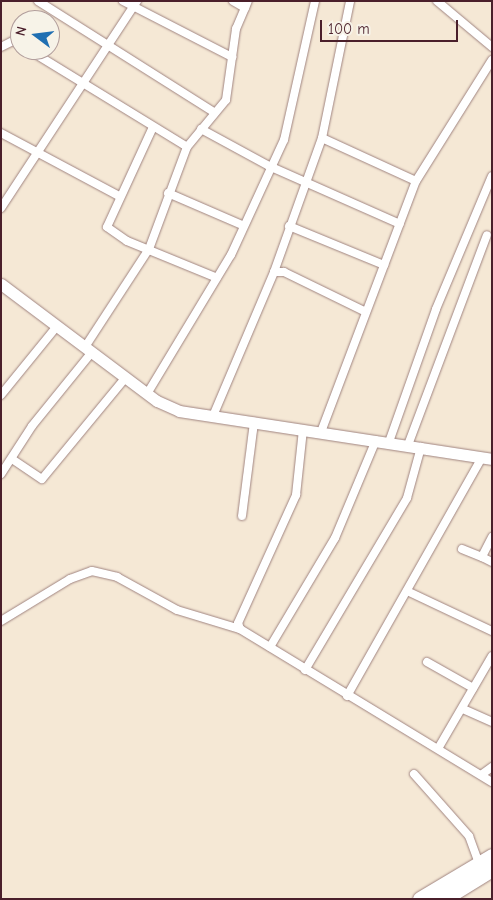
<!DOCTYPE html>
<html>
<head>
<meta charset="utf-8">
<style>
	body { margin:0 }
	#map { position:relative; width:493px; height:900px; overflow:hidden; background:#f5e8d5; font-family:"Comic Neue",sans-serif }
	div>[style] { position:absolute }
	.roads { filter:drop-shadow(0 0 1px #a08480) drop-shadow(0 0 1px #a08480) }
	.street>* { height:8px; margin:-4px; padding:0 4px; transform-origin:4px; border-radius:4px; background:#fff }
	.secondary>* { height:11px; margin:-5.5px; padding:0 5.5px; transform-origin:5.5px; border-radius:5.5px; background:#fff }
	.highway>* { height:15px; margin:-7.5px; padding:0 7.5px; transform-origin:7.5px; border-radius:7.5px; background:#fff }
	span { translate:-50% -50%; white-space:nowrap; text-align:center; line-height:1.15; -webkit-text-stroke:4.5px #f7f3e8; paint-order:stroke }
	.frame { position:absolute; inset:0; border:2px solid #4a1f2b; pointer-events:none }
	.north { position:absolute; left:10px; top:10px; width:50px; height:50px; box-sizing:border-box; background:#f7f3e8; border:1px solid #b29e9c; border-radius:50%; rotate:285deg; font-size:14px; font-weight:700; line-height:20px; text-align:center; color:#4a1f2b }
	.north::after { content:''; display:block; margin:auto; width:18px; height:22px; background:#1f6fb2; clip-path:polygon(50% 0,100% 100%,50% 72%,0 100%) }
	.scale { position:absolute; left:320px; top:20px; width:138px; height:22px; box-sizing:border-box; border:2px solid #4a1f2b; border-top:0; padding-left:6px; font-size:15px; line-height:18px; white-space:nowrap; color:#4a1f2b; -webkit-text-stroke:4px #f7f3e8; paint-order:stroke }
</style>
</head>
<body>
<div id="map">
	<div class="roads">
		<div class="street">
			<i style="left:38px;top:1px;width:209px;rotate:32.3deg"></i>
			<i style="left:123px;top:1px;width:123px;rotate:27.2deg"></i>
			<i style="left:233px;top:1px;width:14px;rotate:30deg"></i>
			<i style="left:437px;top:1px;width:72px;rotate:39.9deg"></i>
			<i style="left:1px;top:47px;width:13px;rotate:-27deg"></i>
			<i style="left:13px;top:41px;width:8px;rotate:23deg"></i>
			<i style="left:29px;top:50px;width:185px;rotate:31.5deg"></i>
			<i style="left:153px;top:127px;width:110px;rotate:114.7deg"></i>
			<i style="left:107px;top:227px;width:24px;rotate:35deg"></i>
			<i style="left:127px;top:241px;width:97px;rotate:22.3deg"></i>
			<i style="left:201px;top:129px;width:77px;rotate:28.6deg"></i>
			<i style="left:269px;top:166px;width:143px;rotate:23.9deg"></i>
			<i style="left:1px;top:133px;width:134px;rotate:28.1deg"></i>
			<i style="left:322px;top:138px;width:103px;rotate:24.6deg"></i>
			<i style="left:168px;top:193px;width:81px;rotate:23.4deg"></i>
			<i style="left:1px;top:208px;width:248px;rotate:-56.7deg"></i>
			<i style="left:289px;top:226px;width:103px;rotate:22.3deg"></i>
			<i style="left:274px;top:272px;width:10px"></i>
			<i style="left:284px;top:272px;width:91px;rotate:26deg"></i>
			<i style="left:85px;top:347px;width:117px;rotate:-56.9deg"></i>
			<i style="left:149px;top:249px;width:109px;rotate:-69.6deg"></i>
			<i style="left:187px;top:147px;width:61px;rotate:-50.3deg"></i>
			<i style="left:226px;top:100px;width:72px;rotate:-82deg"></i>
			<i style="left:236px;top:29px;width:30px;rotate:-67deg"></i>
			<i style="left:147px;top:394px;width:162px;rotate:-58.9deg"></i>
			<i style="left:231px;top:255px;width:127px;rotate:-65.3deg"></i>
			<i style="left:284px;top:140px;width:142px;rotate:-77.4deg"></i>
			<i style="left:1px;top:395px;width:89px;rotate:-50.9deg"></i>
			<i style="left:213px;top:416px;width:156px;rotate:-67deg"></i>
			<i style="left:274px;top:272px;width:142px;rotate:-70.3deg"></i>
			<i style="left:322px;top:138px;width:140px;rotate:-78.4deg"></i>
			<i style="left:321px;top:432px;width:268px;rotate:-69.3deg"></i>
			<i style="left:416px;top:181px;width:143px;rotate:-57.9deg"></i>
			<i style="left:389px;top:442px;width:141px;rotate:-70.5deg"></i>
			<i style="left:436px;top:309px;width:144px;rotate:-67.2deg"></i>
			<i style="left:408px;top:445px;width:224px;rotate:-69.4deg"></i>
			<i style="left:12px;top:459px;width:36px;rotate:34deg"></i>
			<i style="left:42px;top:479px;width:132px;rotate:-50.5deg"></i>
			<i style="left:1px;top:474px;width:57px;rotate:-57.1deg"></i>
			<i style="left:32px;top:426px;width:95px;rotate:-51deg"></i>
			<i style="left:242px;top:516px;width:95px;rotate:-82.7deg"></i>
			<i style="left:492px;top:537px;width:22px;rotate:117deg"></i>
			<i style="left:482px;top:557px;width:11px;rotate:27deg"></i>
			<i style="left:462px;top:549px;width:22px;rotate:22deg"></i>
			<i style="left:407px;top:591px;width:94px;rotate:25.2deg"></i>
			<i style="left:1px;top:621px;width:81px;rotate:-31.3deg"></i>
			<i style="left:70px;top:579px;width:23px;rotate:-20deg"></i>
			<i style="left:92px;top:571px;width:26px;rotate:13deg"></i>
			<i style="left:117px;top:577px;width:68px;rotate:28.8deg"></i>
			<i style="left:177px;top:610px;width:66px;rotate:16.8deg"></i>
			<i style="left:240px;top:629px;width:295px;rotate:31.3deg"></i>
			<i style="left:240px;top:629px;width:6px;rotate:-108deg"></i>
			<i style="left:238px;top:623px;width:141px;rotate:-65.6deg"></i>
			<i style="left:296px;top:495px;width:66px;rotate:-83.9deg"></i>
			<i style="left:270px;top:647px;width:127px;rotate:-59.2deg"></i>
			<i style="left:335px;top:538px;width:106px;rotate:-67.3deg"></i>
			<i style="left:427px;top:662px;width:53px;rotate:29.5deg"></i>
			<i style="left:305px;top:670px;width:200px;rotate:-59.3deg"></i>
			<i style="left:407px;top:498px;width:53px;rotate:-74.6deg"></i>
			<i style="left:347px;top:696px;width:274px;rotate:-60.5deg"></i>
			<i style="left:463px;top:709px;width:32px;rotate:24deg"></i>
			<i style="left:439px;top:747px;width:105px;rotate:-59.8deg"></i>
			<i style="left:414px;top:774px;width:83px;rotate:48.4deg"></i>
			<i style="left:469px;top:836px;width:29px;rotate:70deg"></i>
			<i style="left:481px;top:775px;width:14px;rotate:-36deg"></i>
		</div>
		<div class="secondary">
			<i style="left:1px;top:284px;width:195px;rotate:36.9deg"></i>
			<i style="left:157px;top:401px;width:24px;rotate:24deg"></i>
			<i style="left:179px;top:411px;width:317px;rotate:8.7deg"></i>
		</div>
		<div class="highway">
			<i style="left:420px;top:899px;width:84px;rotate:-30.8deg"></i>
			<i style="left:443px;top:899px;width:57px;rotate:-31.5deg"></i>
		</div>
	</div>
	<div class="frame"></div>
	<div class="north">N</div>
	<div class="scale">100 m</div>
</div>
</body>
</html>
